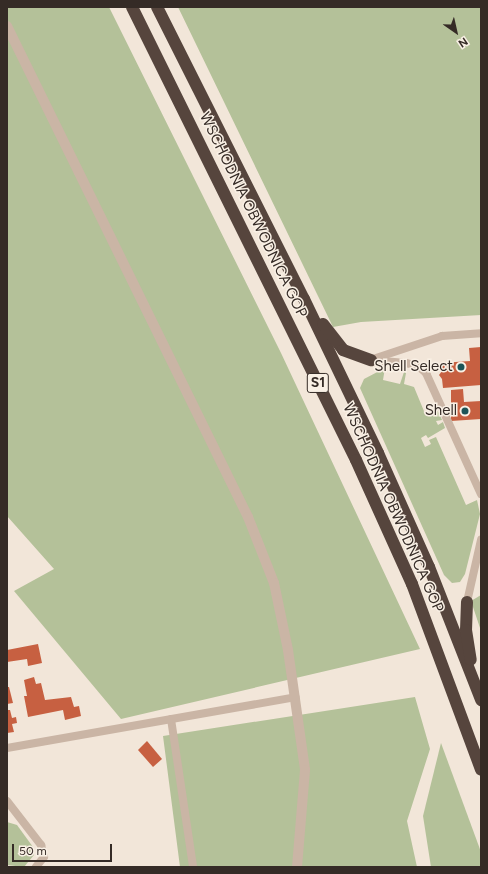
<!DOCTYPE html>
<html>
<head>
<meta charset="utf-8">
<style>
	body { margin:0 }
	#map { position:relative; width:488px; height:874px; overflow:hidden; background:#f2e6d9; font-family:Figtree,sans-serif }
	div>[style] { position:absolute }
	.green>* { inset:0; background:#b4c199 }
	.building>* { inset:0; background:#c76041 }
	.lane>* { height:8px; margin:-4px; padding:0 4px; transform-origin:4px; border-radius:4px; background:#cab5a5 }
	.street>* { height:10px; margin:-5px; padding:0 5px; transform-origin:5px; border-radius:5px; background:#cab5a5 }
	.highway>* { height:12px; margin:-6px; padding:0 6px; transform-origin:6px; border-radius:6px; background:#56453d }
	.dots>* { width:11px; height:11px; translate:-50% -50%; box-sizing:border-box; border:2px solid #f9f0e5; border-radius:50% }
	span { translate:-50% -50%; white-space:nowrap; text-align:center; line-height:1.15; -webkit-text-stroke:3px #f9f0e5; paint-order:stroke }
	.shield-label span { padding:1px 3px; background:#f9f0e5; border:1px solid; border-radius:3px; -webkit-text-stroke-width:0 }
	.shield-label { font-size:14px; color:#352b26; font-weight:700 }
	.street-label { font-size:15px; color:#352b26 }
	.poi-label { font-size:15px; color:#352b26 }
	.right { translate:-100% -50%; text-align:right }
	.frame { position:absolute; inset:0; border:8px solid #352b26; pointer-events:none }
	.north { position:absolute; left:436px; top:12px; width:40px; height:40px; -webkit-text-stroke:3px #f9f0e5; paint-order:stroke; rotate:146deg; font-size:11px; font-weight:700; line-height:16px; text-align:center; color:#352b26 }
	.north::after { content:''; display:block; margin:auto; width:14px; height:18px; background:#352b26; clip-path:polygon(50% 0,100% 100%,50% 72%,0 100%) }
	.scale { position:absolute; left:12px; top:844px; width:100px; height:18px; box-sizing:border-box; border:2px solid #352b26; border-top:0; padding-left:5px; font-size:12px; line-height:14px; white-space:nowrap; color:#352b26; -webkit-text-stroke:3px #f9f0e5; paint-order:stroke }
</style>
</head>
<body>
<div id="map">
	<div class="green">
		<i style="clip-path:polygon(7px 7px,109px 7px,281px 353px,420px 649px,121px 719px,14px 591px,54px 569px,7px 516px)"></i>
		<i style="clip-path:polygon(178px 7px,481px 7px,481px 315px,361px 322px,333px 327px)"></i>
		<i style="clip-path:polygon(385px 368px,383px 380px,400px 384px,404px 372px,406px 373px,404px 384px,414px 387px,426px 416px,438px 411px,442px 420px,436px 421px,438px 425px,443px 422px,445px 428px,428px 438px,426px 435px,421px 438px,425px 447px,431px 444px,429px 440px,436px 437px,466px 505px,477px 500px,480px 514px,465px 574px,460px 582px,452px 583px,444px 575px,360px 388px,364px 379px)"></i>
		<i style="clip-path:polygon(481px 595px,481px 631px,471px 601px)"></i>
		<i style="clip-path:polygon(415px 697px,430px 749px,407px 821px,417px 867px,180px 867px,163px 736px)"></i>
		<i style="clip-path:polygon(441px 743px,481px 852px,481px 867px,431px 867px,423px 816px)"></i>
		<i style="clip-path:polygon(7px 822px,17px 825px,33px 847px,34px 855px,24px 867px,7px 865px)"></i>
	</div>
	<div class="building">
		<i style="clip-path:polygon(481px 347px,481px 385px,443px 388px,442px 379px,439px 375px,442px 371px,441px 363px,470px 361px,469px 348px)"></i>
		<i style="clip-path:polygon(463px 389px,464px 402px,481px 401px,481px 419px,451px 421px,451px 390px)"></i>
		<i style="clip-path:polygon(38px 644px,42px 663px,28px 666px,27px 659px,7px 662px,7px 650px)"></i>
		<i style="clip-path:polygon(34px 677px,36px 684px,41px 683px,45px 700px,71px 697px,74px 707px,79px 706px,81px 716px,65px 720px,63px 710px,28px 717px,24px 696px,27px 696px,24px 680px)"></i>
		<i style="clip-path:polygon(7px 687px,9px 687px,13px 703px,7px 704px)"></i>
		<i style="clip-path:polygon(7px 710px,10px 710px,12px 718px,16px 717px,17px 723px,12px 724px,14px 732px,7px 733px)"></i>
		<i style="clip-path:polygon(147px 741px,162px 759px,153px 767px,138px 750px)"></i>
	</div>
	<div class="lane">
		<i style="left:373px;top:359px;width:73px;rotate:-18.4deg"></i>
		<i style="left:442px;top:336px;width:39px;rotate:-4deg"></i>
		<i style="left:371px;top:360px;width:35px;rotate:5deg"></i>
		<i style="left:406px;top:363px;width:12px;rotate:14deg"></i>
		<i style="left:418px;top:366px;width:11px;rotate:41deg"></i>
		<i style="left:426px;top:373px;width:133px;rotate:65.6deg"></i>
		<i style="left:467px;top:602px;width:64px;rotate:-77.3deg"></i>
		<i style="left:171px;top:719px;width:150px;rotate:81.5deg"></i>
		<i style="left:7px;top:748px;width:293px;rotate:-10deg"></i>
		<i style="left:7px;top:801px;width:56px;rotate:52.3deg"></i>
		<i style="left:41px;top:845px;width:12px;rotate:76deg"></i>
		<i style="left:44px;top:857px;width:13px;rotate:129deg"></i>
	</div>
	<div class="street">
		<i style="left:7px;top:26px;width:547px;rotate:63.86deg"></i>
		<i style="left:248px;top:517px;width:71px;rotate:68.5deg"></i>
		<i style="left:274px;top:583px;width:68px;rotate:78.2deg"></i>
		<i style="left:288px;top:650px;width:121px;rotate:81.9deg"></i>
		<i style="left:305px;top:770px;width:97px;rotate:94.7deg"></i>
	</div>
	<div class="highway">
		<i style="left:132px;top:7px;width:505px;rotate:63.69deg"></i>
		<i style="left:356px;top:460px;width:136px;rotate:65.7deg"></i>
		<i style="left:412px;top:584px;width:198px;rotate:69.6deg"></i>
		<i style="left:157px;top:7px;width:327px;rotate:63.3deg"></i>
		<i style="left:304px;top:299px;width:171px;rotate:64.3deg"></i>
		<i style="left:378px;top:453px;width:125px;rotate:65.9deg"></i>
		<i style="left:429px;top:567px;width:143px;rotate:68.6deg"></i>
		<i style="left:323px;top:324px;width:33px;rotate:52deg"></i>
		<i style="left:343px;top:350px;width:30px;rotate:20deg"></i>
		<i style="left:467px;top:602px;width:28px;rotate:92deg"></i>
		<i style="left:466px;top:630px;width:30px;rotate:81deg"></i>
	</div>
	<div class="dots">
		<i style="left:461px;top:367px;background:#1c5457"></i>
		<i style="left:465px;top:411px;background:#1c5457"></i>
	</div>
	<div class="shield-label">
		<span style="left:318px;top:383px">S1</span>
	</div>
	<div class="street-label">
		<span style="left:253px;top:215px;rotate:64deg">WSCHODNIA OBWODNICA GOP</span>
		<span style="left:393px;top:508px;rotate:66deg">WSCHODNIA OBWODNICA GOP</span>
	</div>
	<div class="poi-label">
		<span class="right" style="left:453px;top:367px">Shell Select</span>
		<span class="right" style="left:457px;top:411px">Shell</span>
	</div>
	<div class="frame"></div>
	<div class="north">N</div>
	<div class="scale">50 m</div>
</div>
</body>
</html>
